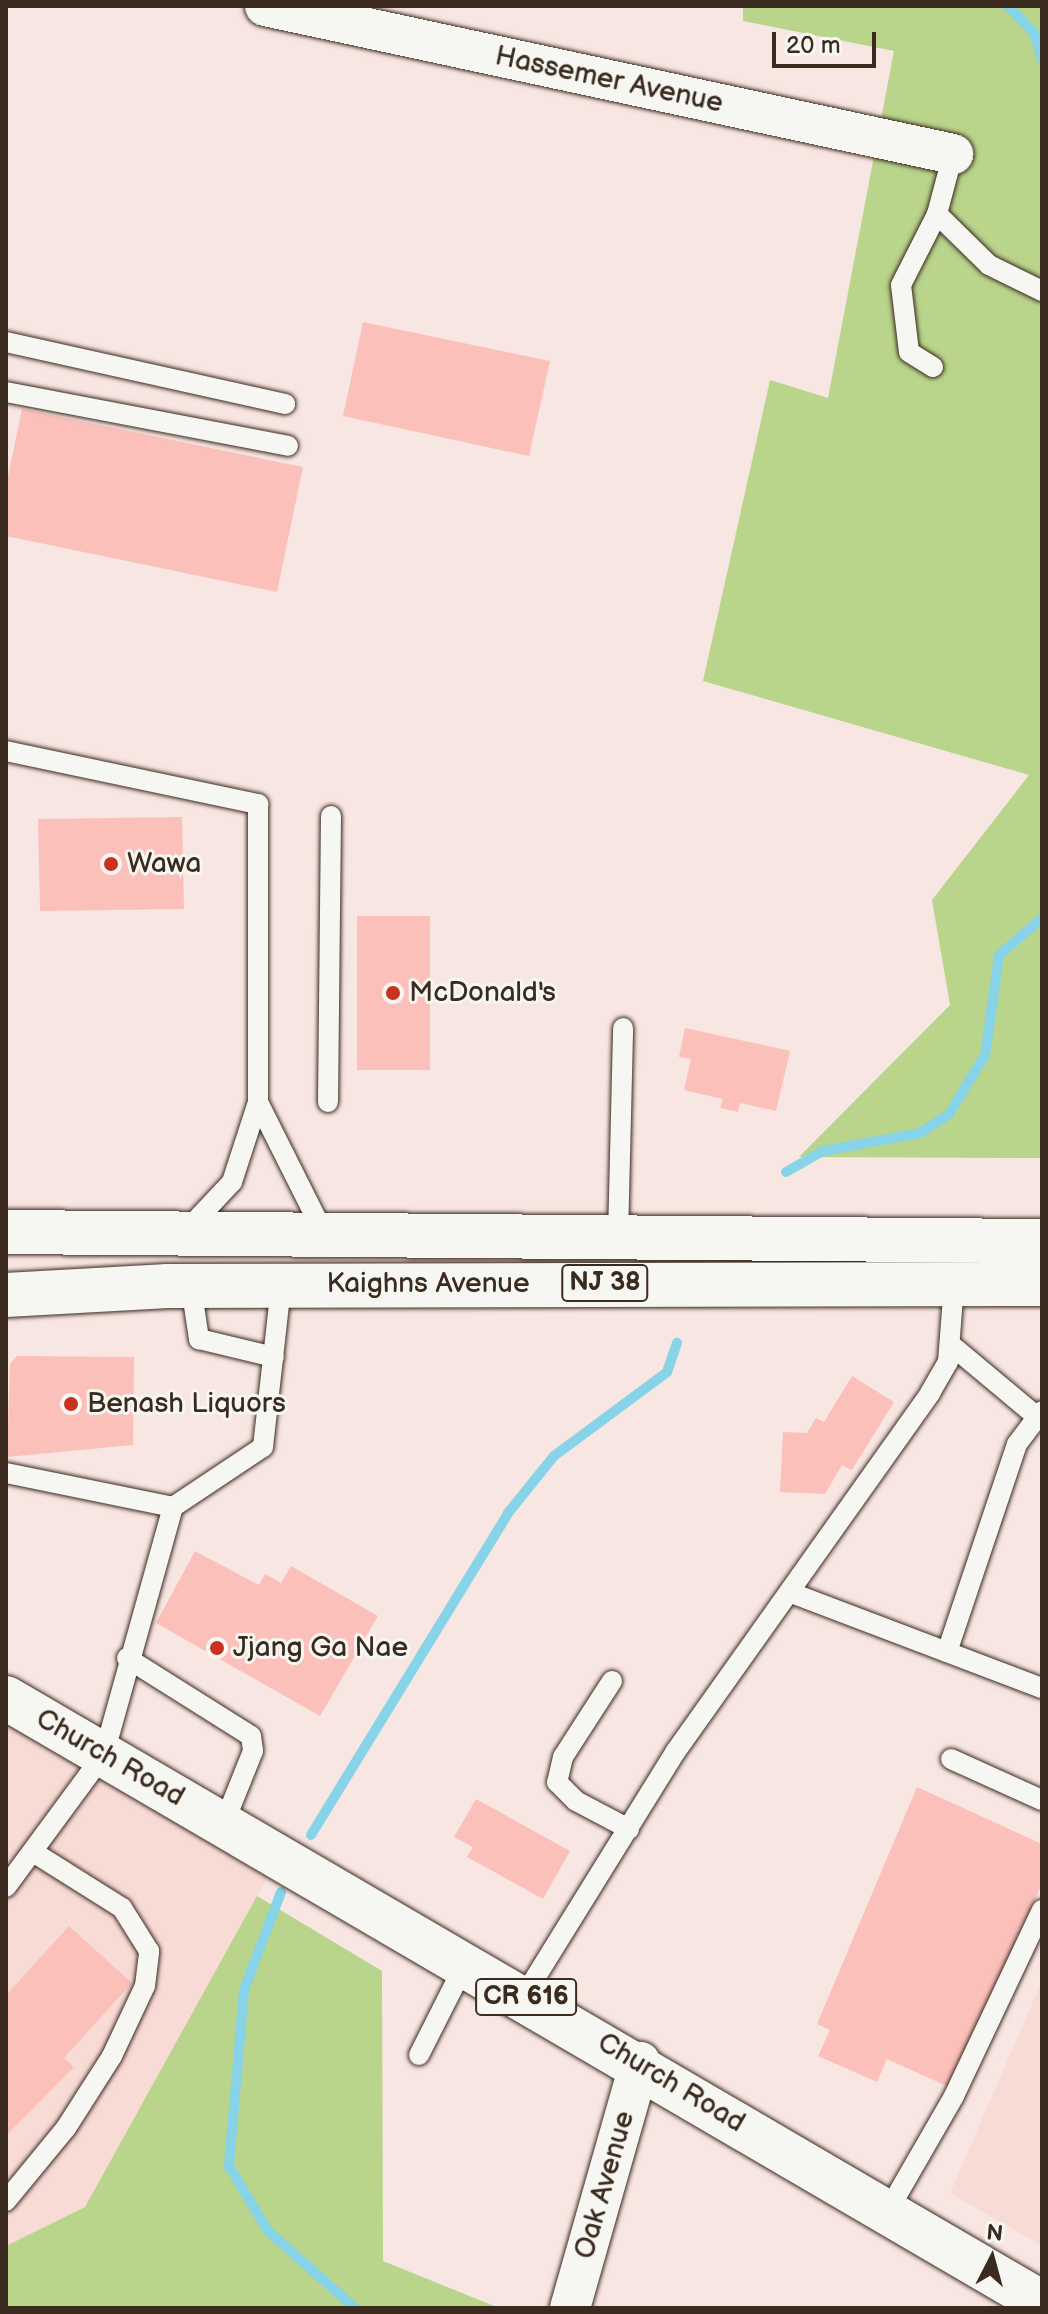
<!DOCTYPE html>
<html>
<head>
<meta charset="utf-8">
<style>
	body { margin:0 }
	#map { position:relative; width:1048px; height:2314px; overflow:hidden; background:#f8e6e2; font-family:"Balsamiq Sans",sans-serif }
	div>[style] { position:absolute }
	.built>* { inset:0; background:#f9dbd6 }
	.green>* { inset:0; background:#b9d48b }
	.stream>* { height:10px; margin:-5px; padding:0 5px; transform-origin:5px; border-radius:5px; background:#87d3e7 }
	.building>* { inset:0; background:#fcc0bb }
	.roads { filter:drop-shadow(0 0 2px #3b2a1e) drop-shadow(0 0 2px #3b2a1e) }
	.service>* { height:20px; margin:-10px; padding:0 10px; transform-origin:10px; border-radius:10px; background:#f6f6f2 }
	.minor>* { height:40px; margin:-20px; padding:0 20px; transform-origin:20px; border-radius:20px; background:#f6f6f2 }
	.primary>* { height:44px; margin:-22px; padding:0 22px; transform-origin:22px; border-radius:22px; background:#f6f6f2 }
	.trunk>* { height:44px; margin:-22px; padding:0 22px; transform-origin:22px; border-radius:22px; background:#f6f6f2 }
	.dots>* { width:22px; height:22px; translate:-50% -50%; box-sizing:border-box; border:4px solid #f6f6f2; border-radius:50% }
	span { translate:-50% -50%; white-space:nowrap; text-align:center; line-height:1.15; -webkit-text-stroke:6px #f6f6f2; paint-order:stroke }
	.shield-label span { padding:2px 6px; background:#f6f6f2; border:2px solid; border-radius:6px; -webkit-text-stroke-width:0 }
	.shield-label { font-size:26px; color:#3b2a1e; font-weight:700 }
	.street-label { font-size:28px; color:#3b2a1e }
	.poi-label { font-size:28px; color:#3b2a1e }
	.left { translate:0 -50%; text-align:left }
	.frame { position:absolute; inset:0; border:8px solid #3b2a1e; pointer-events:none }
	.north { position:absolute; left:952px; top:2218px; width:80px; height:80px; -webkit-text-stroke:6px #f6f6f2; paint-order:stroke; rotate:6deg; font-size:22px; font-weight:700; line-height:32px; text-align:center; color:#3b2a1e }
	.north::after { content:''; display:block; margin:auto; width:28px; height:36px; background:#3b2a1e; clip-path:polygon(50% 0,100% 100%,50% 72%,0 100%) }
	.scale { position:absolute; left:772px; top:32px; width:104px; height:36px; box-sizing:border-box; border:4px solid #3b2a1e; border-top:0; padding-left:10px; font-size:24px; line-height:28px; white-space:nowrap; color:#3b2a1e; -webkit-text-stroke:6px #f6f6f2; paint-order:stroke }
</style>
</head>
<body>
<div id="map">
	<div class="built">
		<i style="clip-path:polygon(6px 1698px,278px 1854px,93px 2244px,6px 2294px)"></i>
		<i style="clip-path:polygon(1042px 1981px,1042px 2246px,950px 2193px)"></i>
	</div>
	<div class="green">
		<i style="clip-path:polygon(743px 6px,1042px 6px,1042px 1158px,799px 1157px,950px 1005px,932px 900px,1029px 775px,703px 681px,770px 380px,828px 398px,894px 51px,743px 21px)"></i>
		<i style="clip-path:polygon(257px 1896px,382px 1971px,383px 2261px,499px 2308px,6px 2308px,6px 2246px,85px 2207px)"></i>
	</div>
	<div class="stream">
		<i style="left:1008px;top:6px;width:37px;rotate:46deg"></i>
		<i style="left:1034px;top:33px;width:27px;rotate:73deg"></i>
		<i style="left:786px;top:1172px;width:43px;rotate:-29.6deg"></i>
		<i style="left:823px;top:1151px;width:99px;rotate:-10.5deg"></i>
		<i style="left:920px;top:1133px;width:35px;rotate:-33deg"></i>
		<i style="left:949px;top:1114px;width:69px;rotate:-58.6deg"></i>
		<i style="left:985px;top:1055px;width:101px;rotate:-82deg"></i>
		<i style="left:999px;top:955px;width:57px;rotate:-40.7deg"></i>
		<i style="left:311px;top:1835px;width:377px;rotate:-58.5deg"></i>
		<i style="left:508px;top:1513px;width:73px;rotate:-51.1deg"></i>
		<i style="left:554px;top:1456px;width:141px;rotate:-36.6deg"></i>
		<i style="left:667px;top:1372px;width:31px;rotate:-71deg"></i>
		<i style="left:281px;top:1892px;width:105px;rotate:110.7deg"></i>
		<i style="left:244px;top:1990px;width:177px;rotate:94.9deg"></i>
		<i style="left:229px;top:2166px;width:76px;rotate:59deg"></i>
		<i style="left:268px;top:2231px;width:116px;rotate:41.5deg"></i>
	</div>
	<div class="building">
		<i style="clip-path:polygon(363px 322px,550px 361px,529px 456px,343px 416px)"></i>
		<i style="clip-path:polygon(22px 409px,303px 467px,277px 592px,6px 536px,6px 486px)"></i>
		<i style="clip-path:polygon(182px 817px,184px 909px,40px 911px,38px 819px)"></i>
		<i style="clip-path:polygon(357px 916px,430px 916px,430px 1070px,357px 1070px)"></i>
		<i style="clip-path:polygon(685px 1028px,790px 1051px,776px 1111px,740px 1103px,738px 1112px,720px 1108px,723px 1099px,684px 1090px,691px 1059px,679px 1057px)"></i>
		<i style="clip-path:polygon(17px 1356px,134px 1357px,133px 1445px,7px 1457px,10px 1364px)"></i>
		<i style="clip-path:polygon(852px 1376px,894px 1402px,852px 1470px,842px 1465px,825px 1494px,780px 1492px,783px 1432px,807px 1433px,816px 1418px,824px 1422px)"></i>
		<i style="clip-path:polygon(195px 1551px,259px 1585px,265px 1574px,281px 1583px,291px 1566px,378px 1616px,320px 1716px,156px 1623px)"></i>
		<i style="clip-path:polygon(917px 1787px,1042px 1844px,1042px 1884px,949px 2087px,887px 2059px,877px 2082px,818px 2056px,830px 2030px,817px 2024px)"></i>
		<i style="clip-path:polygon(476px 1799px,570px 1851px,543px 1899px,467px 1857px,473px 1847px,454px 1837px)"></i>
		<i style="clip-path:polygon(69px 1926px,132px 1983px,64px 2058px,74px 2067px,6px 2136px,6px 1995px)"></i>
	</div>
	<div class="roads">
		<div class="service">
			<i style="left:953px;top:154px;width:62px;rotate:104.9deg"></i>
			<i style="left:937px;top:214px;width:73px;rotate:44.4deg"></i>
			<i style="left:989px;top:265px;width:59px;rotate:26.1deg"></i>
			<i style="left:6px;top:342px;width:286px;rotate:12.5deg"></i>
			<i style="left:933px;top:367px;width:28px;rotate:-148deg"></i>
			<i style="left:909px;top:352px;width:67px;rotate:-96.8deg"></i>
			<i style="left:901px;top:285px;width:80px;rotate:-63.1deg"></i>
			<i style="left:6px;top:392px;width:287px;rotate:10.8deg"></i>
			<i style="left:6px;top:751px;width:258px;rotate:11.9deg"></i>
			<i style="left:258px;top:804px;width:298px;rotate:90deg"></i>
			<i style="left:258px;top:1102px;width:84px;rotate:108deg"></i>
			<i style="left:232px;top:1182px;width:66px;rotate:133.2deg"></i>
			<i style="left:258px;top:1102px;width:150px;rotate:63.4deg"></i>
			<i style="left:328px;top:1102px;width:286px;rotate:-89.4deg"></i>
			<i style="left:618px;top:1238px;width:210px;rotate:-88.6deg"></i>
			<i style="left:191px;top:1286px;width:54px;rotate:81.4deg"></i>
			<i style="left:199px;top:1339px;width:77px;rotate:13.5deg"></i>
			<i style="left:950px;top:1344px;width:111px;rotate:39.9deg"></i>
			<i style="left:6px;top:1473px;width:170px;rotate:11.5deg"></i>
			<i style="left:794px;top:1594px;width:265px;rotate:20.8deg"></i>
			<i style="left:947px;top:1652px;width:219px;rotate:-71.4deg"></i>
			<i style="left:1017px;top:1444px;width:41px;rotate:-52.9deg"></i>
			<i style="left:127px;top:1658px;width:146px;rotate:32.2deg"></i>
			<i style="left:251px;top:1736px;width:15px;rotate:82deg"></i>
			<i style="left:253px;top:1751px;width:78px;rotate:111.9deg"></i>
			<i style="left:612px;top:1681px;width:90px;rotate:122.8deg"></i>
			<i style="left:563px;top:1757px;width:26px;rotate:103deg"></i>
			<i style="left:557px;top:1782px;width:27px;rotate:45deg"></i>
			<i style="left:576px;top:1801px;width:60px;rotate:27.8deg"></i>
			<i style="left:951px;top:1759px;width:100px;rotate:24.3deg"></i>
			<i style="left:6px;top:1887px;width:165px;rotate:-53.6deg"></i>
			<i style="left:104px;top:1754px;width:256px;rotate:-74.4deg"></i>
			<i style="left:173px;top:1507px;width:108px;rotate:-33.7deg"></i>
			<i style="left:263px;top:1447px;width:162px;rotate:-83.6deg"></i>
			<i style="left:524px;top:1996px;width:288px;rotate:-58.2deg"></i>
			<i style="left:676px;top:1751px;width:439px;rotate:-54.6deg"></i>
			<i style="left:930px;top:1393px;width:36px;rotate:-60deg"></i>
			<i style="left:948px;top:1362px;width:78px;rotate:-85.6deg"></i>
			<i style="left:419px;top:2055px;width:104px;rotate:-63.2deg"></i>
			<i style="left:6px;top:2201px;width:94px;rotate:-50.6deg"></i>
			<i style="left:66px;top:2128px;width:85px;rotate:-57.4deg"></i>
			<i style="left:112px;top:2056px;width:77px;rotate:-64.8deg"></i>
			<i style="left:145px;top:1986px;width:35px;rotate:-83deg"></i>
			<i style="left:149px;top:1951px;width:51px;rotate:-122.1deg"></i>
			<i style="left:122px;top:1908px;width:105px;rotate:-147.8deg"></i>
			<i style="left:886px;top:2214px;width:136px;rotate:-60deg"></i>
			<i style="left:954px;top:2096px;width:206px;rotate:-64.7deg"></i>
		</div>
		<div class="minor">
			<i style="left:265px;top:6px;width:704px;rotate:12.14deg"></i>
			<i style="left:570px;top:2308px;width:256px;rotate:-74.1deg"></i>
		</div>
		<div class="primary">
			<i style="left:6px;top:1698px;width:1200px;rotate:30.28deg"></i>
		</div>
		<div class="trunk">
			<i style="left:6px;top:1232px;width:1036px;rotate:0.5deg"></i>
			<i style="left:6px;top:1295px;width:162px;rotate:-3.2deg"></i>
			<i style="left:168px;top:1286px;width:874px;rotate:-0.13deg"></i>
		</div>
	</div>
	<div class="dots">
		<i style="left:111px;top:864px;background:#c8321e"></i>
		<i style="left:393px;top:993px;background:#c8321e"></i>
		<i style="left:71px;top:1404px;background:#c8321e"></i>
		<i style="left:217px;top:1648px;background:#c8321e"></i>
	</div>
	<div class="shield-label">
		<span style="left:605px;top:1283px">NJ 38</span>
		<span style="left:526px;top:1997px">CR 616</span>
	</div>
	<div class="street-label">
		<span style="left:609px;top:80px;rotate:12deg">Hassemer Avenue</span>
		<span style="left:428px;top:1284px">Kaighns Avenue</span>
		<span style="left:110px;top:1758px;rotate:30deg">Church Road</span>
		<span style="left:671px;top:2083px;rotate:31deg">Church Road</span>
		<span style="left:605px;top:2185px;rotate:-74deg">Oak Avenue</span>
	</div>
	<div class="poi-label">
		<span class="left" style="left:127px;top:864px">Wawa</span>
		<span class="left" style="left:409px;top:993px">McDonald's</span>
		<span class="left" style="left:87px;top:1404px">Benash Liquors</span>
		<span class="left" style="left:233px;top:1648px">Jjang Ga Nae</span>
	</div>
	<div class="frame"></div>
	<div class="north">N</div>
	<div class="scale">20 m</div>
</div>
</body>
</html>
